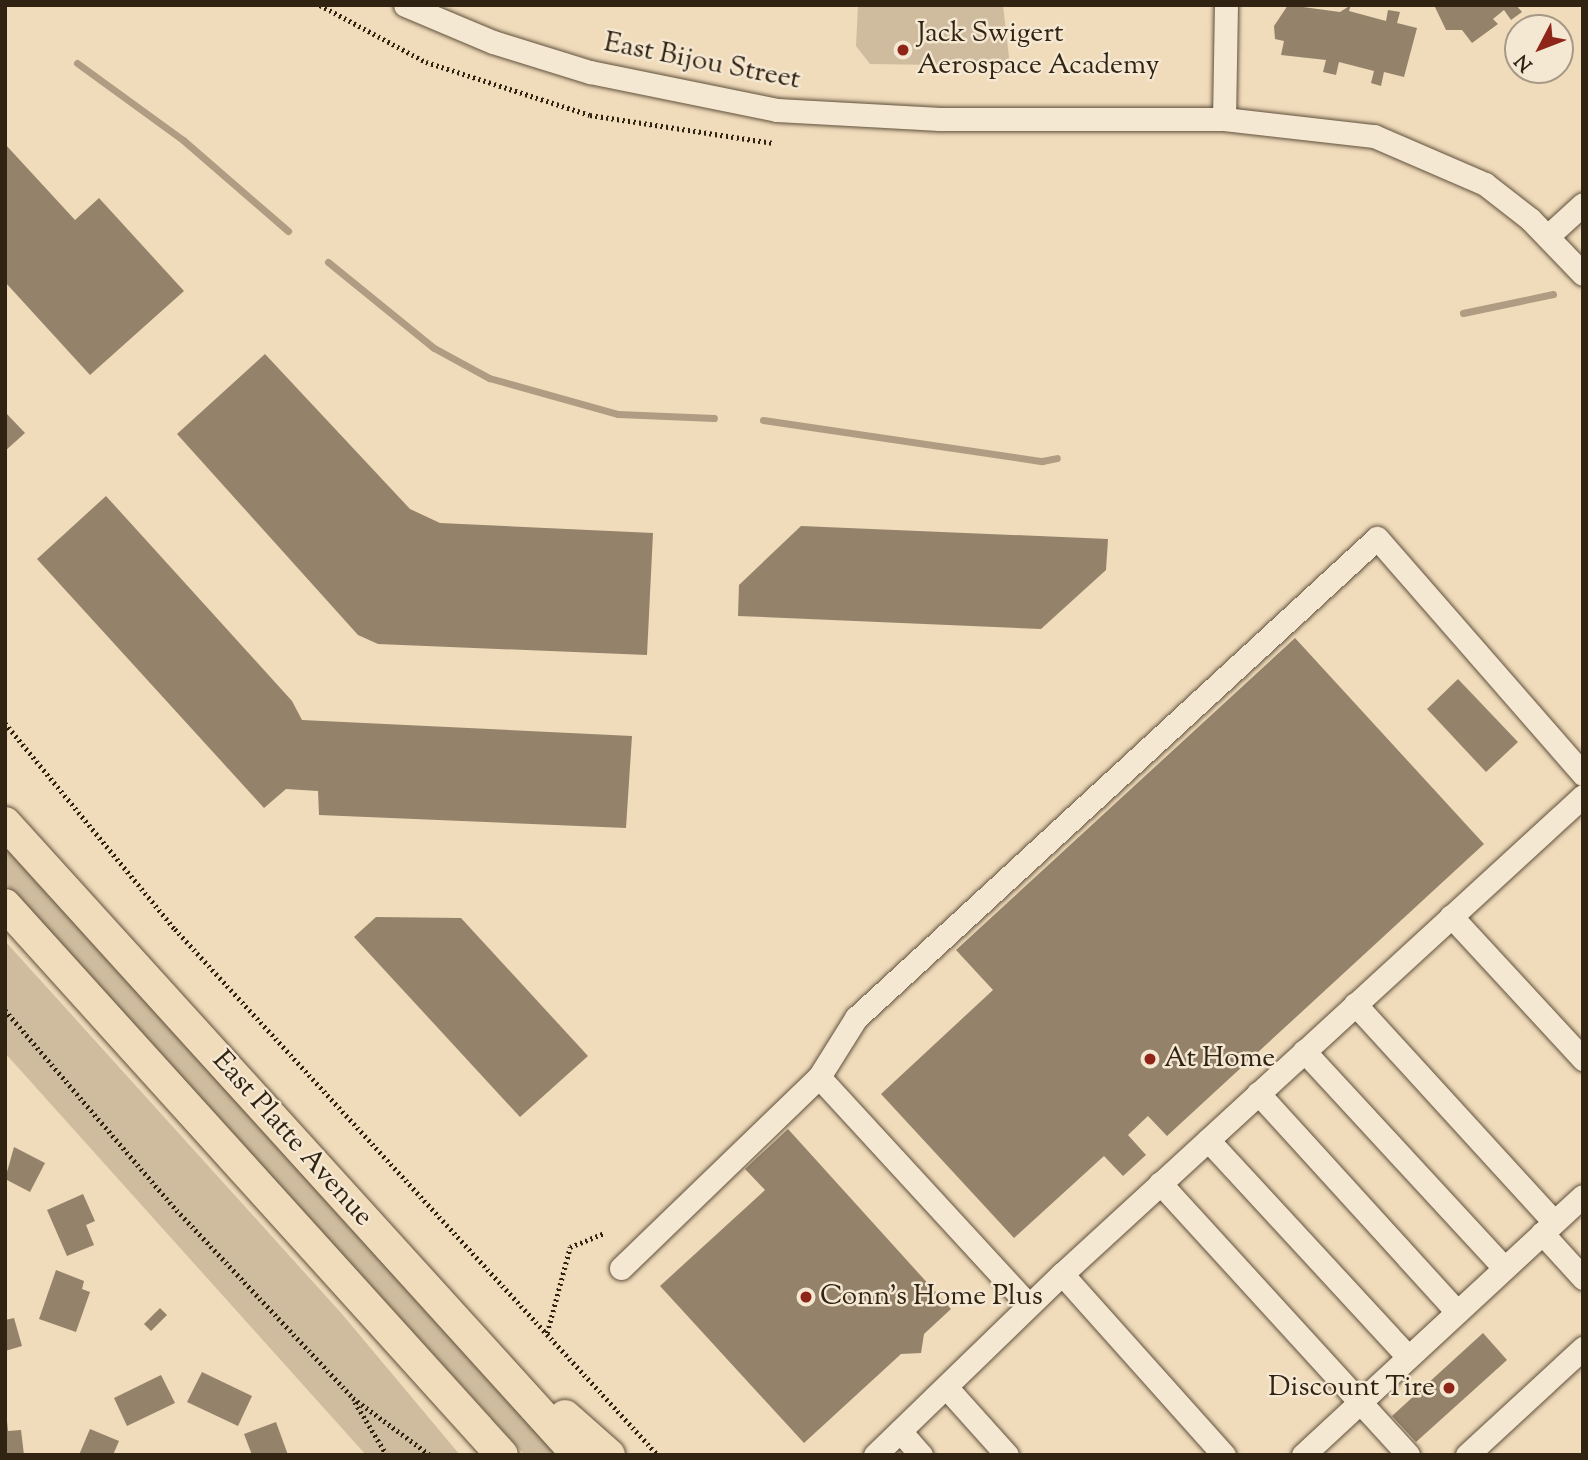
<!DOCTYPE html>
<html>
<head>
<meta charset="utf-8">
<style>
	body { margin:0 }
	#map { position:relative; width:1588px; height:1460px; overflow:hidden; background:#f0dbbb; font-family:"Sorts Mill Goudy",serif }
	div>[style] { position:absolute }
	.green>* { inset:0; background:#cfbc9e }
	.stream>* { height:7px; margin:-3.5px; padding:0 3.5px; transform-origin:3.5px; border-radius:3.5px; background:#af9c82 }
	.building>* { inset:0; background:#94836a }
	.path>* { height:4.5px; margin-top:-2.25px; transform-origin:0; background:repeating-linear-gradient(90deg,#302312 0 2px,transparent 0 5.5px) }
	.roads { filter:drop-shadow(0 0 2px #60513c) drop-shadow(0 0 2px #60513c) }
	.minor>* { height:23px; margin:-11.5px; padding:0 11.5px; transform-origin:11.5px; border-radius:11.5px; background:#f5e8d3 }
	.highway>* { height:32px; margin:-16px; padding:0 16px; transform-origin:16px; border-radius:16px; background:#f0dbbb }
	.dots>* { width:19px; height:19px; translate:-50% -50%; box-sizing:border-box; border:4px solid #f5e8d3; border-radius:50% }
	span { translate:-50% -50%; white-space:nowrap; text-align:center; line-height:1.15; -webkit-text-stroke:5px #f5e8d3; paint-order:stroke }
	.poi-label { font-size:28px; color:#302312 }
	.left { translate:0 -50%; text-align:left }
	.right { translate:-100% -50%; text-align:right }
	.street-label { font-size:28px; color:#302312 }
	.frame { position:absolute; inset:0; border:7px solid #302312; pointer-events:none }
	.north { position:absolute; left:1504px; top:14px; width:70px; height:70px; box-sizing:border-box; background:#f5e8d3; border:2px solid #a69986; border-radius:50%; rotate:228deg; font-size:19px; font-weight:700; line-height:28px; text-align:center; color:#302312 }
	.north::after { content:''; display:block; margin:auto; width:24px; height:32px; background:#8f2418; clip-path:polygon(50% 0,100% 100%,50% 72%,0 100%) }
</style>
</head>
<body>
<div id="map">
	<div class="green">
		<i style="clip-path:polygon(858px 5px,1003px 5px,1010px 66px,870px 64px,856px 46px)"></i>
		<i style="clip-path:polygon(5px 839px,568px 1455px,525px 1455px,5px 883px)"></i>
		<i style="clip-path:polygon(5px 941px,342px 1314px,460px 1455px,366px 1455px,5px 1053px)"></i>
	</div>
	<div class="stream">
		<i style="left:77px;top:63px;width:131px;rotate:36deg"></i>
		<i style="left:183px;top:140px;width:139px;rotate:40.9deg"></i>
		<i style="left:328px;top:262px;width:136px;rotate:39.1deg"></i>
		<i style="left:434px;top:348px;width:63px;rotate:28.6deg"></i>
		<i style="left:489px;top:378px;width:134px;rotate:15.6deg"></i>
		<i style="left:618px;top:414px;width:96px;rotate:2.4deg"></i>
		<i style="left:1463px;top:313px;width:92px;rotate:-11.9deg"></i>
		<i style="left:763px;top:420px;width:282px;rotate:8.4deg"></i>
		<i style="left:1042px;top:461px;width:15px;rotate:-11deg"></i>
	</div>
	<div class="building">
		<i style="clip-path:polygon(1288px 5px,1340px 12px,1351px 5px,1349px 11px,1386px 21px,1388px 10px,1400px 12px,1397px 23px,1417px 28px,1404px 77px,1384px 72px,1381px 86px,1371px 83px,1374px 71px,1339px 62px,1336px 75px,1323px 72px,1326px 60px,1281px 55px,1284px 41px,1275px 39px,1274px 26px)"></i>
		<i style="clip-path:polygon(1434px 5px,1516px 5px,1522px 12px,1511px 20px,1504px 10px,1493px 19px,1498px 24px,1472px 43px,1462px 30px,1446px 30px)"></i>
		<i style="clip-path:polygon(5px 144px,75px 220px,99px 198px,184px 291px,90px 375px,5px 282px)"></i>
		<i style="clip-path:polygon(265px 354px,410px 509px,440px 523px,653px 533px,647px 655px,378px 644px,358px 635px,177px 434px)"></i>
		<i style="clip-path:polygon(5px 412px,25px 433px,5px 451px)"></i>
		<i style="clip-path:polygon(106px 496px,292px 701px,302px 720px,632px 736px,626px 828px,319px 815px,318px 791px,286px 789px,264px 808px,37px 559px)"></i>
		<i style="clip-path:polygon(801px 526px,1108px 539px,1106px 570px,1041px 629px,738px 616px,739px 585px)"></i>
		<i style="clip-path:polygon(1295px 638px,1484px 844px,1167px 1136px,1148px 1116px,1128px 1135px,1146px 1155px,1123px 1176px,1104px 1156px,1014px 1238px,881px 1094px,993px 990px,956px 950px)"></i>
		<i style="clip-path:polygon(1458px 679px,1518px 742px,1486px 772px,1427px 709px)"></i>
		<i style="clip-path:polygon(376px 917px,461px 918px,588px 1056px,520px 1117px,354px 937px)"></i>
		<i style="clip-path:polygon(788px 1129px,951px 1309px,924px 1334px,921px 1353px,901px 1354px,804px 1443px,660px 1286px,765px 1190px,745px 1169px)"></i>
		<i style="clip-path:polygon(14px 1147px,45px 1163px,30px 1192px,5px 1179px)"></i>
		<i style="clip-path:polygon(83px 1194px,95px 1221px,86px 1225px,94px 1245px,67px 1256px,47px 1210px)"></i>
		<i style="clip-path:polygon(56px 1270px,84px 1281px,82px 1289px,90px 1292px,76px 1332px,39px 1319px)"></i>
		<i style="clip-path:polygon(160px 1308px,167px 1315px,151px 1331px,144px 1324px)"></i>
		<i style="clip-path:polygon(14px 1318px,22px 1346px,5px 1351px,5px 1320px)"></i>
		<i style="clip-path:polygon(1483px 1333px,1507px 1360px,1416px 1442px,1392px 1416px)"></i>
		<i style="clip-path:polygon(202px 1372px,252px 1396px,238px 1426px,187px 1402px)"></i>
		<i style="clip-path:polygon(161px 1375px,175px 1403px,127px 1426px,114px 1398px)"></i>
		<i style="clip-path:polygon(7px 1421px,8px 1431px,21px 1430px,24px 1455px,5px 1455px)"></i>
		<i style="clip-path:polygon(276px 1422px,288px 1455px,252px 1455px,244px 1434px)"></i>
		<i style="clip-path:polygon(90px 1429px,119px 1441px,113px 1455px,79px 1455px)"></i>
	</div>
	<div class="path">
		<i style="left:320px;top:5px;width:120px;rotate:28.3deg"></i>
		<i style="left:426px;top:62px;width:172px;rotate:17.9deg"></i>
		<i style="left:590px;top:115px;width:184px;rotate:8.7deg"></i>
		<i style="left:5px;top:723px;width:267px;rotate:50.5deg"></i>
		<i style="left:175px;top:929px;width:714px;rotate:47.44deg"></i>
		<i style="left:5px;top:1010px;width:258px;rotate:49.4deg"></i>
		<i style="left:173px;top:1206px;width:263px;rotate:46.8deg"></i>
		<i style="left:353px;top:1398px;width:96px;rotate:36.5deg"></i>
		<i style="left:547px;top:1333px;width:89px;rotate:-75deg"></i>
		<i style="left:570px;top:1247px;width:37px;rotate:-22deg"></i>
		<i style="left:355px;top:1402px;width:62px;rotate:58.9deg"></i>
	</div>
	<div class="roads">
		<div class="minor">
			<i style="left:405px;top:5px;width:95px;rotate:22.8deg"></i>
			<i style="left:493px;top:42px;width:102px;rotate:17.2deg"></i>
			<i style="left:590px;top:72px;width:191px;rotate:11.5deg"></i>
			<i style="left:777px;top:110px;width:163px;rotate:3.2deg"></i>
			<i style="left:940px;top:119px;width:284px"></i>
			<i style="left:1224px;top:119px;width:151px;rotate:6.5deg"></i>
			<i style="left:1374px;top:136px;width:121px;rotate:23.4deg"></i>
			<i style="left:1485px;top:184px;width:57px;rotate:37.9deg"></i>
			<i style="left:1530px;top:219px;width:76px;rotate:46.1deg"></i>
			<i style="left:1224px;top:119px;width:114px;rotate:-89deg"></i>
			<i style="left:1548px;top:236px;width:47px;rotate:-42.4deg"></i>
			<i style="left:1451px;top:916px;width:195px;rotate:47.3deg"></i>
			<i style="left:1355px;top:1004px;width:295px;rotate:47.6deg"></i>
			<i style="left:1304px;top:1051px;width:295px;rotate:47.3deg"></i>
			<i style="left:819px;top:1077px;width:310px;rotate:47.4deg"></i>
			<i style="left:1258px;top:1093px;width:296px;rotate:47.7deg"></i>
			<i style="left:1208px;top:1140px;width:295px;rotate:47.3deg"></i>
			<i style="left:1160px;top:1183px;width:368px;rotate:47.6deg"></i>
			<i style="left:1542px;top:1233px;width:61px;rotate:47.7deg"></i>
			<i style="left:621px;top:1268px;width:275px;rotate:-44deg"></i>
			<i style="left:819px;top:1077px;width:70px;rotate:-57.9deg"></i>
			<i style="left:856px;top:1018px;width:708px;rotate:-42.65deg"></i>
			<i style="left:1377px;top:538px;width:313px;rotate:48.9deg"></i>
			<i style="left:1062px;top:1274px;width:243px;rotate:48.2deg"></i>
			<i style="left:946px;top:1387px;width:91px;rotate:48.1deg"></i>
			<i style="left:900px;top:1431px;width:32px;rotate:49deg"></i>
			<i style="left:875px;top:1455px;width:260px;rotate:-44.1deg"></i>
			<i style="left:1062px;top:1274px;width:707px;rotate:-42.54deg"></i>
			<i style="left:1303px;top:1455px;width:381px;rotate:-42.8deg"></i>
			<i style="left:1467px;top:1455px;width:158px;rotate:-42.7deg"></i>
		</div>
		<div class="highway">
			<i style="left:5px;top:823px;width:853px;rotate:47.8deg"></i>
			<i style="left:5px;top:905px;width:741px;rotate:47.9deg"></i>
			<i style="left:565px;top:1416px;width:59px;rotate:41.6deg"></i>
		</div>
	</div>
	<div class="dots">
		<i style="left:903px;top:50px;background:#8f2418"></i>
		<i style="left:1150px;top:1059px;background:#8f2418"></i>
		<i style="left:806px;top:1297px;background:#8f2418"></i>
		<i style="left:1449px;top:1388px;background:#8f2418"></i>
	</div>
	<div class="poi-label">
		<span class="left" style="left:917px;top:50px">Jack Swigert<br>Aerospace Academy</span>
		<span class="left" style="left:1164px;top:1059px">At Home</span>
		<span class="left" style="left:820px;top:1297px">Conn's Home Plus</span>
		<span class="right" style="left:1435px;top:1388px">Discount Tire</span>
	</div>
	<div class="street-label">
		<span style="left:702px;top:62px;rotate:11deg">East Bijou Street</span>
		<span style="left:292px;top:1139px;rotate:48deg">East Platte Avenue</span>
	</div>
	<div class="frame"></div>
	<div class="north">N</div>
</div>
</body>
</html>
